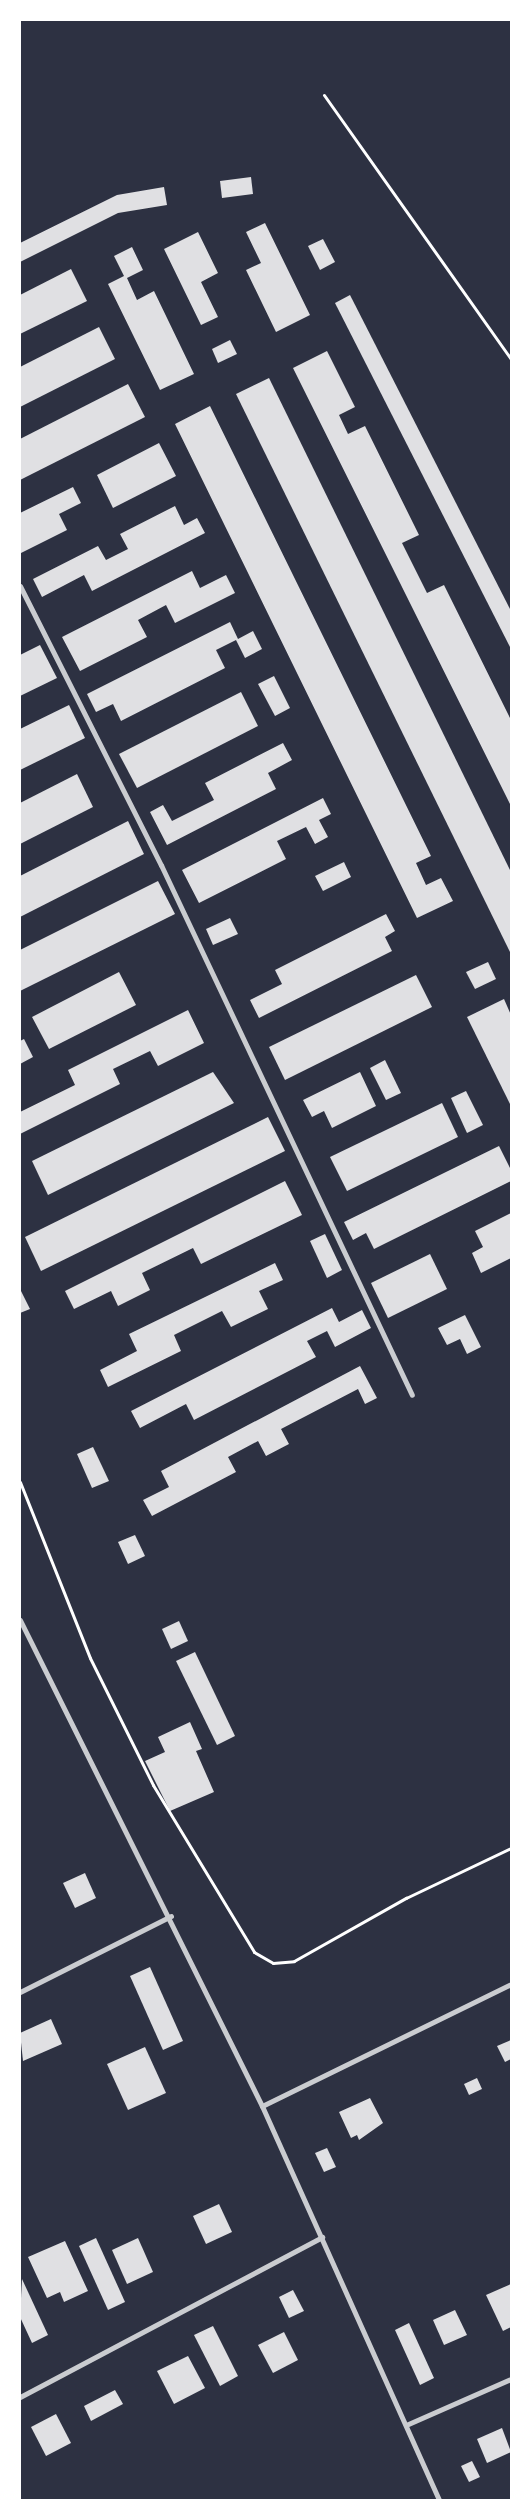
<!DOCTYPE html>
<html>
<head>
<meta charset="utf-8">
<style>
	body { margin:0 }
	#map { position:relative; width:531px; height:2520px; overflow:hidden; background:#2d3142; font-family:Inter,sans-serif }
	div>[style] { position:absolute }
	.building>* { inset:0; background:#e0e0e3 }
	.path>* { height:3px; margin:-1.5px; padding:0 1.5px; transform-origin:1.5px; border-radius:1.5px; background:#fff }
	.minor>* { height:5px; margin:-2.5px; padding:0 2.5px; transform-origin:2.5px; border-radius:2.5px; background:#caccd0 }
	span { translate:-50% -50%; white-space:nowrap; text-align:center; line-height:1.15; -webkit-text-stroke:4.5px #fff; paint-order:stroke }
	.frame { position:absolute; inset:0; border:21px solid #fff; pointer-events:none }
</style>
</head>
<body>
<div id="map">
	<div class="building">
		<i style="clip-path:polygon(251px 177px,253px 194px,222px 198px,220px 181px)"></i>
		<i style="clip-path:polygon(164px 187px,167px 205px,118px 213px,20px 262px,20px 243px,117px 195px)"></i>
		<i style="clip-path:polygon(265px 223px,310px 315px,276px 332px,246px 270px,261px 263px,246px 232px)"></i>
		<i style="clip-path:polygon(198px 232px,218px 273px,201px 282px,218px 317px,201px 325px,164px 249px)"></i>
		<i style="clip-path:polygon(323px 239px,335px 262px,320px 270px,308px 246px)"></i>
		<i style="clip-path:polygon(132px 247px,143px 270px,127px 278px,137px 300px,154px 291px,194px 374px,160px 390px,108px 284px,124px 276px,114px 256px)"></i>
		<i style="clip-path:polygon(71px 269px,87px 301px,20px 334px,20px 295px)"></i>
		<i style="clip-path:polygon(350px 295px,511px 611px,511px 649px,335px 303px)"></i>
		<i style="clip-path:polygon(99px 327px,115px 359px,20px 407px,20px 367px)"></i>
		<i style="clip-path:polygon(230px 340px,237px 354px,218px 363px,212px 349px)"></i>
		<i style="clip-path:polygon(327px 351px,355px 407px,339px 415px,348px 434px,365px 426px,419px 535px,402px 543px,427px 593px,444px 585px,511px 720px,511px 806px,293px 368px)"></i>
		<i style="clip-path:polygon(269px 378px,511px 872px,511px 954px,236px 394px)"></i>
		<i style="clip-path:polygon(128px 384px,145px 417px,20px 480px,20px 439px)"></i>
		<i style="clip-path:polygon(210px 406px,431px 856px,416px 863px,426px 885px,441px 878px,453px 901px,417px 918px,175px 424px)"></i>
		<i style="clip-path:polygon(159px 443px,176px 476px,113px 508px,97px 475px)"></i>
		<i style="clip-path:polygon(73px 487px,81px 503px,59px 514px,67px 530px,21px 553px,20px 513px)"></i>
		<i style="clip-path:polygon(175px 506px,184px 525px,197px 518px,205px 533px,92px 591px,84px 575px,42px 597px,33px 579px,98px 546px,106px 560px,128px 549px,120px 534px)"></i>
		<i style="clip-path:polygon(192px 571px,200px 588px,226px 575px,235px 593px,175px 623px,166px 605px,138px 620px,147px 637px,80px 671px,62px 637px)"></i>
		<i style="clip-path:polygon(230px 622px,238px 639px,253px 631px,262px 649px,245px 658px,236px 640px,216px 650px,225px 668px,121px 721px,113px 704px,96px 712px,87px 694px)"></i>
		<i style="clip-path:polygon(40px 645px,57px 678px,20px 696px,20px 655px)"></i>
		<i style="clip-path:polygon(274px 676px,290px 708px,275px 716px,258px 684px)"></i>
		<i style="clip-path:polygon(241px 692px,258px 726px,137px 788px,119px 754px)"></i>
		<i style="clip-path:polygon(69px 705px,85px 738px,20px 770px,20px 729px)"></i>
		<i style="clip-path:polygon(283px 743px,292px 760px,268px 773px,276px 789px,167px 845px,150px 812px,163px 805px,172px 821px,214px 800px,205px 783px)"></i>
		<i style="clip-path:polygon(77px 774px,93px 807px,20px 844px,20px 803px)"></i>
		<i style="clip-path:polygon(323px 798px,331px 814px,319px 820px,328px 837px,315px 844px,306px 827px,277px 841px,286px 859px,199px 903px,182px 870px)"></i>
		<i style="clip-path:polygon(128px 821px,144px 854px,20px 917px,20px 876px)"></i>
		<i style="clip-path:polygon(344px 862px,351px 877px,323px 891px,315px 876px)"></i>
		<i style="clip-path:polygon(158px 881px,175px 914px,20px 991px,20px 950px)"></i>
		<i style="clip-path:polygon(386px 914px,395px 931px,385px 937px,392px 951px,259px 1018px,250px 1000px,282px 984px,275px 970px)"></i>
		<i style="clip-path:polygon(230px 918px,238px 934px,213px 945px,206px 929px)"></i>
		<i style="clip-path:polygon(488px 962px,496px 979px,475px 989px,466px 972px)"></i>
		<i style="clip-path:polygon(119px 972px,136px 1005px,49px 1049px,32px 1017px)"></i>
		<i style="clip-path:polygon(416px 975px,432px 1007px,285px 1080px,269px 1047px)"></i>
		<i style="clip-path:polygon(504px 999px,511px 1015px,511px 1106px,467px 1017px)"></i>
		<i style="clip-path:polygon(188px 1010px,204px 1043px,158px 1066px,150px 1051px,113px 1069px,120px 1084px,20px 1134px,20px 1112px,75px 1085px,68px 1070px)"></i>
		<i style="clip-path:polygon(24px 1039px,33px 1057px,20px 1064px,20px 1041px)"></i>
		<i style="clip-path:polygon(385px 1060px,401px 1093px,386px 1100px,370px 1068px)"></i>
		<i style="clip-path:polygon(213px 1072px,234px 1103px,48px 1195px,32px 1161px)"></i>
		<i style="clip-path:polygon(360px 1072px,376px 1106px,332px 1128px,324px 1111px,312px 1117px,303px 1100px)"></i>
		<i style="clip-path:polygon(466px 1091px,483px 1125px,467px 1133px,451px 1098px)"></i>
		<i style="clip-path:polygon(442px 1103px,458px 1137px,347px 1191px,330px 1157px)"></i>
		<i style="clip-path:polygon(268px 1117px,285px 1151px,41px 1271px,25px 1237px)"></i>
		<i style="clip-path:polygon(499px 1146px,511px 1170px,511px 1181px,374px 1249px,366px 1233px,353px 1240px,344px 1222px)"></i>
		<i style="clip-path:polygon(285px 1181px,302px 1215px,201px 1264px,193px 1248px,142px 1273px,150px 1290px,118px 1306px,111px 1291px,74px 1309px,65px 1291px)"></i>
		<i style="clip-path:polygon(511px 1213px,511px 1258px,481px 1273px,472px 1253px,483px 1247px,475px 1231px)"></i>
		<i style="clip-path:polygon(325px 1234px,342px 1270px,327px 1278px,310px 1241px)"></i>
		<i style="clip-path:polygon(430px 1254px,447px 1289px,388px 1318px,371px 1283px)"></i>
		<i style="clip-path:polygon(275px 1263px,283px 1280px,259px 1291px,268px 1309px,231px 1327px,222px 1311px,174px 1335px,181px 1351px,108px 1387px,100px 1370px,137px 1351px,129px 1334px)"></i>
		<i style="clip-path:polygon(20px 1289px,30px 1309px,20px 1313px)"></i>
		<i style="clip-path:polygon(332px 1308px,339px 1322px,362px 1310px,371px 1328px,335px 1347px,327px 1331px,307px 1341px,316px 1357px,194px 1420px,186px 1404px,140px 1428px,131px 1411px)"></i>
		<i style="clip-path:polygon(465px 1315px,481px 1347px,467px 1354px,460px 1339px,447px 1345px,438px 1328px)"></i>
		<i style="clip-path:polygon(360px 1366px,377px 1398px,365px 1404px,358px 1389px,281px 1429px,289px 1444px,266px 1456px,258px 1441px,228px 1457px,236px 1472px,152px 1516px,143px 1500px,169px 1487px,161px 1471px)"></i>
		<i style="clip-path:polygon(93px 1447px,109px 1481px,92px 1488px,77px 1454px)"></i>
		<i style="clip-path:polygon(135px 1535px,145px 1556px,128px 1564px,118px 1542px)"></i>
		<i style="clip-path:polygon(179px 1621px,188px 1641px,171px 1649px,162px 1629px)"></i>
		<i style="clip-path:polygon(195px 1652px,235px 1736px,217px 1745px,176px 1661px)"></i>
		<i style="clip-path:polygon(190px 1722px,202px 1749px,196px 1751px,214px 1792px,170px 1811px,145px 1761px,165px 1752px,158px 1737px)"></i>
		<i style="clip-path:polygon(85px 1873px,96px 1898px,75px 1908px,63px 1883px)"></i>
		<i style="clip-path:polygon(150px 1967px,183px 2041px,163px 2050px,130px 1976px)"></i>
		<i style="clip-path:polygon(51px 2019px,62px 2044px,23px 2061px,20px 2033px)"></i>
		<i style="clip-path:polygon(511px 2040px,511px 2059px,505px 2062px,497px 2046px)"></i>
		<i style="clip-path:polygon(145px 2047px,166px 2093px,128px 2110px,107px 2064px)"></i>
		<i style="clip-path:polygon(477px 2078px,482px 2089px,469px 2095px,464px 2084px)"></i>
		<i style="clip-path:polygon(370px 2098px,383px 2123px,359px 2140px,357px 2135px,351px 2138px,339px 2112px)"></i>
		<i style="clip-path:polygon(327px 2148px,336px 2167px,324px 2172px,315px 2153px)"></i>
		<i style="clip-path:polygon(219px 2204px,232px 2232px,206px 2244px,193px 2216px)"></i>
		<i style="clip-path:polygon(96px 2238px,125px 2302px,108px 2310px,79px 2246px)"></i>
		<i style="clip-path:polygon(138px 2238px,153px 2272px,127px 2284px,112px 2250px)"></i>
		<i style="clip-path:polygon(65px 2241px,88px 2291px,64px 2302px,60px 2292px,47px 2298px,28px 2257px)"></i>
		<i style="clip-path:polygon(22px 2279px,48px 2335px,32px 2343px,20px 2317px)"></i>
		<i style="clip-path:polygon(511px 2284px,511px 2327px,503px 2331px,486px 2295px)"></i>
		<i style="clip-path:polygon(293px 2290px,304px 2311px,289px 2318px,279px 2297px)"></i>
		<i style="clip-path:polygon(455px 2310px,467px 2335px,444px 2345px,433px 2320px)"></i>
		<i style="clip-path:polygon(409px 2323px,434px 2378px,420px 2385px,395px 2330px)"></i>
		<i style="clip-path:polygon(213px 2326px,238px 2376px,220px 2386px,194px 2335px)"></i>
		<i style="clip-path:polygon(284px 2332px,298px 2360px,273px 2373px,258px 2345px)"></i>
		<i style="clip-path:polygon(188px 2356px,205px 2388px,174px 2404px,157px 2371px)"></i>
		<i style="clip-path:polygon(115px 2390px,123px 2404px,91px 2421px,84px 2406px)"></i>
		<i style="clip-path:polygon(56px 2414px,71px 2443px,46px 2456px,31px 2427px)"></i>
		<i style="clip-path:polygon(502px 2428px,511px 2452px,487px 2463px,477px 2439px)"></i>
		<i style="clip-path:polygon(472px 2461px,480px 2477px,469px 2482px,461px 2466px)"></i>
	</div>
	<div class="path">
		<i style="left:324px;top:95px;width:324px;rotate:54.7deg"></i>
		<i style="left:20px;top:1482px;width:189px;rotate:68.3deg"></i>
		<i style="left:90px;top:1658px;width:142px;rotate:63.6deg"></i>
		<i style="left:153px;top:1785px;width:195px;rotate:58.8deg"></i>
		<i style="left:254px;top:1952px;width:22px;rotate:30deg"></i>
		<i style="left:273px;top:1963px;width:21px;rotate:-5deg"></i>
		<i style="left:294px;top:1961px;width:129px;rotate:-29.4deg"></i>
		<i style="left:406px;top:1898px;width:116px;rotate:-25.5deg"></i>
	</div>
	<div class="minor">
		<i style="left:20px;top:586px;width:313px;rotate:63.2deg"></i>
		<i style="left:161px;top:865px;width:586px;rotate:64.66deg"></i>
		<i style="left:20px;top:1620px;width:543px;rotate:63.53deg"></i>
		<i style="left:262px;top:2106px;width:432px;rotate:65.8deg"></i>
		<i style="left:20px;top:1992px;width:169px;rotate:-26.7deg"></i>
		<i style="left:262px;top:2106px;width:277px;rotate:-26.1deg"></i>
		<i style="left:20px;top:2397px;width:342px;rotate:-27.9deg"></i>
		<i style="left:406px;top:2425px;width:115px;rotate:-23.7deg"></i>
	</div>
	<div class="frame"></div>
</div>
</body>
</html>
